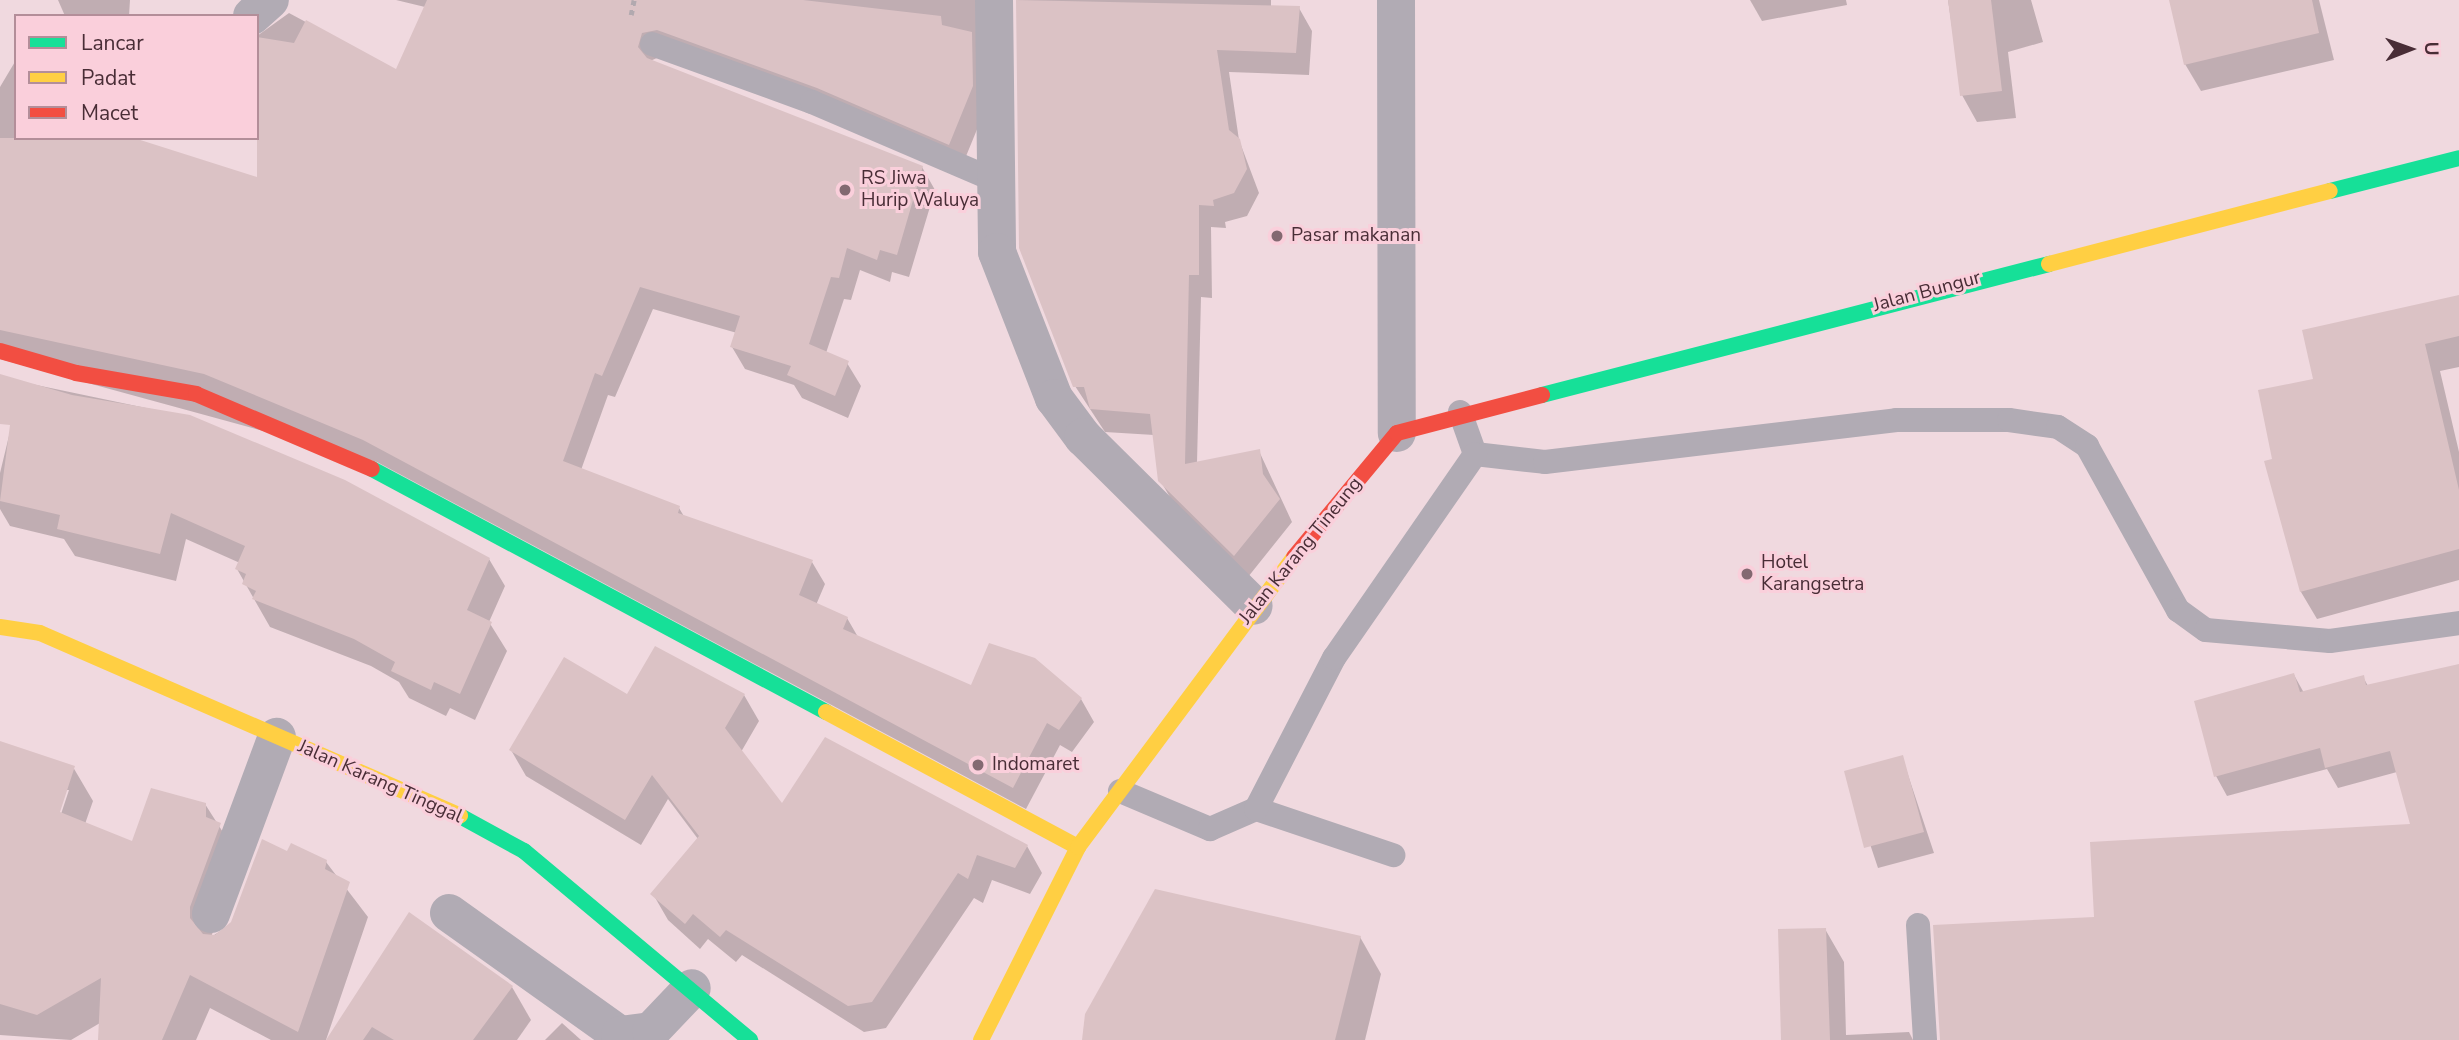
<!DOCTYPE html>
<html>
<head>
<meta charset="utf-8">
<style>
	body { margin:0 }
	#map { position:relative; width:2459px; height:1040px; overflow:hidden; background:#f0d9df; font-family:"Nunito Sans",sans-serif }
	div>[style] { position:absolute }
	.shadow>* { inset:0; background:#0003 }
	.building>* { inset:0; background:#dbc2c5 }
	.path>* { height:4.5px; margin-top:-2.25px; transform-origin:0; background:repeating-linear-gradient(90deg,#b2a9af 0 5px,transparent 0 10px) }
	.lane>* { height:24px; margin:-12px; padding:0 12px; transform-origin:12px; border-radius:12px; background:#b1abb4 }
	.street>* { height:38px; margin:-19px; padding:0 19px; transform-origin:19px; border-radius:19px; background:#b1abb4 }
	.fast>* { height:16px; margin:-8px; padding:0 8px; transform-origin:8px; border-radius:8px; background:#16e098 }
	.slow>* { height:16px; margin:-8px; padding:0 8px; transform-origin:8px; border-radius:8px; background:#ffcf43 }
	.jam>* { height:16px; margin:-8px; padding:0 8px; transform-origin:8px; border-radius:8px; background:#f24e42 }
	.dots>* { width:19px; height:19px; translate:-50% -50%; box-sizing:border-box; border:4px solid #facfdb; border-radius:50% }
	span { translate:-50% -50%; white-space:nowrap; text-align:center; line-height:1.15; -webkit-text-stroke:6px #facfdb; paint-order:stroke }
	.poi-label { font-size:19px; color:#492d36 }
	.left { translate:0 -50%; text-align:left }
	.street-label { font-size:19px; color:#492d36 }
	.legend { position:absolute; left:14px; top:14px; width:245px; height:126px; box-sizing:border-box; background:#facfdb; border:2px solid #b38e99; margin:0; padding:9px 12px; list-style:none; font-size:21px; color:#492d36 }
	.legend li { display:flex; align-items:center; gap:14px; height:35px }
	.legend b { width:35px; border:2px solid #b38e99 }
	.north { position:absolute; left:2375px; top:14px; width:70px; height:70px; -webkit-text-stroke:5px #facfdb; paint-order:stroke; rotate:89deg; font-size:19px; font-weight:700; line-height:28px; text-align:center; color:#492d36 }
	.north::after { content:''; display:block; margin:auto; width:24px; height:32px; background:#492d36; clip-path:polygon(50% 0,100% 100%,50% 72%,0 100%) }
</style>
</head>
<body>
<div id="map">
	<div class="shadow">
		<i style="clip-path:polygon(58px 0,130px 0,129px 16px,65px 16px)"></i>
		<i style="clip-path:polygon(396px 0,1014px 0,1007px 0,985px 110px,962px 166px,671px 52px,650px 61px,922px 167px,935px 190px,909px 277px,892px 272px,890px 282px,860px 270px,851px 300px,844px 299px,826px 353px,847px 363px,861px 386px,848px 418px,802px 398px,794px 385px,745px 369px,732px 347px,737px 333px,653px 309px,615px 397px,608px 395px,581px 470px,679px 508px,685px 518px,812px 562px,825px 584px,816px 605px,847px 618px,858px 637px,972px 687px,1081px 699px,1094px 722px,1072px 752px,1060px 745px,1026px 809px,377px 462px,0 359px,0 87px,16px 60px,16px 138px,156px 149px,414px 224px,257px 132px,257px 36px,289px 13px,397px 71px,425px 7px)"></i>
		<i style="clip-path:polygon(1018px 0,1271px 0,1271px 6px,1299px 8px,1312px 31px,1309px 75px,1229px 72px,1239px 140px,1259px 193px,1247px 216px,1225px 222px,1226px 228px,1211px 227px,1212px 298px,1201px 297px,1197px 463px,1259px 451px,1292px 522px,1248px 577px,1174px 504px,1160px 480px,1154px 435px,1105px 432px,1075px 386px)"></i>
		<i style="clip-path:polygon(1750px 0,1846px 0,1847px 5px,1762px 21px)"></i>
		<i style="clip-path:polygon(1948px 0,2031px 0,2043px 42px,2008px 52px,2016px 118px,1977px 122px,1962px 95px)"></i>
		<i style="clip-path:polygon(2171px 0,2319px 0,2334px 60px,2201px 91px,2185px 64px)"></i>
		<i style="clip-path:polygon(2459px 297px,2459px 367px,2440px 371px,2459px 452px,2459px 580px,2317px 619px,2301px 592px,2266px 463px,2274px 460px,2315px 380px)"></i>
		<i style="clip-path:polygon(22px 382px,189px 417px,489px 559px,505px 586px,489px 622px,507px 651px,475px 720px,450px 708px,446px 716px,409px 698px,399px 682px,371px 666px,270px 627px,237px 569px,240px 563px,186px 539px,176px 581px,75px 556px,64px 539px,10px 526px,0 509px,0 473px)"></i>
		<i style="clip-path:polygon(2459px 666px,2459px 781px,2397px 772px,2338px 788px,2327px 769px,2227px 796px,2216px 776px,2294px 675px,2304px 693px,2363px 677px,2368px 686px)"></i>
		<i style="clip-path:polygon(744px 695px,759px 721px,741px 752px,782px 806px,1027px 846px,1042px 873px,1030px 894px,992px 880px,983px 903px,974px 898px,886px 1028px,864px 1032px,742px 955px,736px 962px,708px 939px,700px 949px,668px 920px,653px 894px,698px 839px,668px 799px,641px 845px,526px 776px,511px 750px,627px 696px)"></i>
		<i style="clip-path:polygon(evenodd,0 743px,73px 767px,93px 801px,85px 824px,133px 844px,205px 804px,240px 859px,211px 937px,233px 923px,288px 853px,326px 862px,368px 917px,326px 1040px,271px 1040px,210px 1008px,196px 1040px,100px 1040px,100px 1023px,71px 1040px,0 1035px,0 743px,65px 790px,69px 790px,59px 820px,55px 819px,65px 790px)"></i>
		<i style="clip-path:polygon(1902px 757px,1934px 853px,1878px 868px,1846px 772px)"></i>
		<i style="clip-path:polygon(409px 915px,512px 987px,531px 1020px,517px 1040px,328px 1040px)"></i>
		<i style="clip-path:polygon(1825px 929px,1844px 962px,1846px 1035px,1909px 1032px,1913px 1040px,1783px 1040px)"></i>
		<i style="clip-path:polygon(1360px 937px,1381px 974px,1365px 1040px,1084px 1040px)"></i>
		<i style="clip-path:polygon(562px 1023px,581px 1040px,545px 1040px)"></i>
	</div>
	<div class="building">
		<i style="clip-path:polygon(427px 0,803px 0,941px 16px,942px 25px,972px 32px,973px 86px,949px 145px,817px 88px,657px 30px,642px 33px,638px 47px,647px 58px,923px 166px,897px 255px,880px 250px,877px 260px,847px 248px,839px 278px,831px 277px,809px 344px,849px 361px,835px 396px,787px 375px,791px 366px,730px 347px,740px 316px,640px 287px,602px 376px,595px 373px,563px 461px,680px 506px,678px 513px,813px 560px,799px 595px,848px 617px,843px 629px,971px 685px,989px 643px,1035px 658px,1082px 698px,1059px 730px,1047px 723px,1013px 788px,363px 440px,204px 374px,0 330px,0 138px,134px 138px,257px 177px,257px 37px,294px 43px,306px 20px,396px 69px)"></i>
		<i style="clip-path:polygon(1016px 0,1300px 6px,1296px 53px,1217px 50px,1229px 130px,1240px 139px,1247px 169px,1234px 193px,1213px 200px,1214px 206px,1199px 205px,1199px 275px,1189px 275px,1185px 464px,1260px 449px,1263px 474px,1280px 499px,1234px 556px,1158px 481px,1150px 414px,1090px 409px,1084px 387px,1073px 387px,1019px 248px)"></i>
		<i style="clip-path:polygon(1948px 0,1991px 0,2002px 91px,1960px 96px)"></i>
		<i style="clip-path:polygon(2169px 0,2312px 0,2319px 33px,2184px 65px)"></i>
		<i style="clip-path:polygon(2459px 295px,2459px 336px,2425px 344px,2459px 490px,2459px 549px,2300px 592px,2264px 461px,2272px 459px,2258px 390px,2313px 379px,2302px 330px)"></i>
		<i style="clip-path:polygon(0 374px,72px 395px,190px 415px,345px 480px,490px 558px,467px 610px,492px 622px,460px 694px,434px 682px,431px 690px,391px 671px,395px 662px,354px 639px,252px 599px,256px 591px,242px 584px,246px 574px,235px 569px,245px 546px,171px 513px,160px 554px,57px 529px,60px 515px,0 501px,10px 425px,0 424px)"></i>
		<i style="clip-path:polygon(655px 646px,745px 694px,725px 728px,782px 803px,825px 737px,1028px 845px,1015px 868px,977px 855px,968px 879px,958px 873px,872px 1002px,848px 1006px,726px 930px,720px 937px,693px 914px,685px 924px,650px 894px,699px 836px,652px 775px,625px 820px,509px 750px,564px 657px,627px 694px)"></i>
		<i style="clip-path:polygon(2459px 664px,2459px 1040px,1940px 1040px,1933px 925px,2094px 917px,2090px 842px,2410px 824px,2390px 751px,2325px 768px,2320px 748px,2214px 777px,2194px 701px,2294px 673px,2300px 692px,2364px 675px,2366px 685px)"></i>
		<i style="clip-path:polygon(0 741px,75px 766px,60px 812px,132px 841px,151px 788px,206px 803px,206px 817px,221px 823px,190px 907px,190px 918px,203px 934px,215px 935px,231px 922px,262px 839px,287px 851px,291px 843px,327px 860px,325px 869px,350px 882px,298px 1032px,190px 975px,162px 1040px,98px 1040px,101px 978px,37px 1015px,0 1004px)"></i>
		<i style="clip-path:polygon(1903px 755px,1924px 832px,1864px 848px,1844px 771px)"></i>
		<i style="clip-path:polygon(1155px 889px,1361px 936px,1335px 1040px,1082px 1040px,1085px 1014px)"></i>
		<i style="clip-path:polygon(409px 912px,513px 986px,473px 1040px,394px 1040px,372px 1027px,363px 1040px,326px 1040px)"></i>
		<i style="clip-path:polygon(1826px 928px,1830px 1040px,1781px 1040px,1778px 929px)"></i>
	</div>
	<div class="path">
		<i style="left:631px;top:15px;width:15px;rotate:-79deg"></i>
	</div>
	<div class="lane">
		<i style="left:652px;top:44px;width:170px;rotate:19.9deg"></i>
		<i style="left:812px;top:102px;width:200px;rotate:23.2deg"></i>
		<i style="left:1460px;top:412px;width:45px;rotate:70.3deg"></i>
		<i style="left:1475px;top:454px;width:70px;rotate:6.5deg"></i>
		<i style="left:1545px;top:462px;width:354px;rotate:-6.8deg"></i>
		<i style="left:1896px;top:420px;width:113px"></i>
		<i style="left:2009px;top:420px;width:49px;rotate:8.1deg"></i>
		<i style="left:2058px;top:427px;width:35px;rotate:33deg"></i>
		<i style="left:2087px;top:446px;width:188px;rotate:61deg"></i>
		<i style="left:2178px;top:610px;width:34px;rotate:36deg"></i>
		<i style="left:2206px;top:630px;width:124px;rotate:5.1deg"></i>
		<i style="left:2330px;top:641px;width:130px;rotate:-7.9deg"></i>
		<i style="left:1120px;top:791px;width:98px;rotate:22.9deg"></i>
		<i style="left:1210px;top:829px;width:50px;rotate:-23.5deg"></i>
		<i style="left:1256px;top:809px;width:145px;rotate:18.6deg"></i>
		<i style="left:1256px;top:809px;width:170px;rotate:-62.7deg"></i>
		<i style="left:1334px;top:658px;width:248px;rotate:-55.3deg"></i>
		<i style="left:1918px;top:925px;width:115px;rotate:86.5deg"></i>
	</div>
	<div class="street">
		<i style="left:994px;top:0;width:252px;rotate:89.3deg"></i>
		<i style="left:997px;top:252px;width:157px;rotate:68.7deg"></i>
		<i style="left:1054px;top:398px;width:49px;rotate:53.4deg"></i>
		<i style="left:1083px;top:437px;width:240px;rotate:44.7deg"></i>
		<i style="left:1396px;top:0;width:433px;rotate:89.9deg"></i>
		<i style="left:252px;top:16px;width:24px;rotate:-42deg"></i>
		<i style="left:449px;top:913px;width:210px;rotate:35.5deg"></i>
		<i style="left:620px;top:1035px;width:31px;rotate:-7deg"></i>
		<i style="left:651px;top:1031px;width:59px;rotate:-46.4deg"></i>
		<i style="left:211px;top:914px;width:189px;rotate:-69.6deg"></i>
	</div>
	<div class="fast">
		<i style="left:2330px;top:191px;width:133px;rotate:-14.3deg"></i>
		<i style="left:1542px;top:395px;width:524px;rotate:-14.49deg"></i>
		<i style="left:372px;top:469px;width:515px;rotate:28.16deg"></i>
		<i style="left:460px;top:816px;width:73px;rotate:28.7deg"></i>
		<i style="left:524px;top:851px;width:295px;rotate:39.9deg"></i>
	</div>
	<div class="slow">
		<i style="left:2049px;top:264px;width:290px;rotate:-14.6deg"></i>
		<i style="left:0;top:627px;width:40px;rotate:8.5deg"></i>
		<i style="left:40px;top:633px;width:458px;rotate:23.5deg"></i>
		<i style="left:826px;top:712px;width:286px;rotate:28.2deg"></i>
		<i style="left:981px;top:1040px;width:216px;rotate:-63.3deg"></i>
		<i style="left:1078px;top:847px;width:362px;rotate:-53.3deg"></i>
	</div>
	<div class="jam">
		<i style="left:0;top:351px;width:79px;rotate:16.1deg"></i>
		<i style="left:76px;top:373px;width:122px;rotate:9.9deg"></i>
		<i style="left:196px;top:394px;width:191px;rotate:23.1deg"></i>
		<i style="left:1294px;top:557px;width:161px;rotate:-50.3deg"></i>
		<i style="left:1397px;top:433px;width:150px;rotate:-14.7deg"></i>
	</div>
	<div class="dots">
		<i style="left:845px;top:190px;background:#836971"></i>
		<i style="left:1277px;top:236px;background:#836971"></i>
		<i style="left:1747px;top:574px;background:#836971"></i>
		<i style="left:978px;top:765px;background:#836971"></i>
	</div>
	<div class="poi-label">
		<span class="left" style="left:861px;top:190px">RS Jiwa<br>Hurip Waluya</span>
		<span class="left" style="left:1291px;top:236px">Pasar makanan</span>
		<span class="left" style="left:1761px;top:574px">Hotel<br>Karangsetra</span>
		<span class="left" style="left:992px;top:765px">Indomaret</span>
	</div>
	<div class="street-label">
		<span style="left:1927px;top:292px;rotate:-15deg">Jalan Bungur</span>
		<span style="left:1301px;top:551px;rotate:-51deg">Jalan Karang Tineung</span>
		<span style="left:380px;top:782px;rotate:24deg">Jalan Karang Tinggal</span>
	</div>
	<ul class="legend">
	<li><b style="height:9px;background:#16e098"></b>Lancar</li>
	<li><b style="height:9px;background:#ffcf43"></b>Padat</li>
	<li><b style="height:9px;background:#f24e42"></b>Macet</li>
	</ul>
	<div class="north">U</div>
</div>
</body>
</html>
